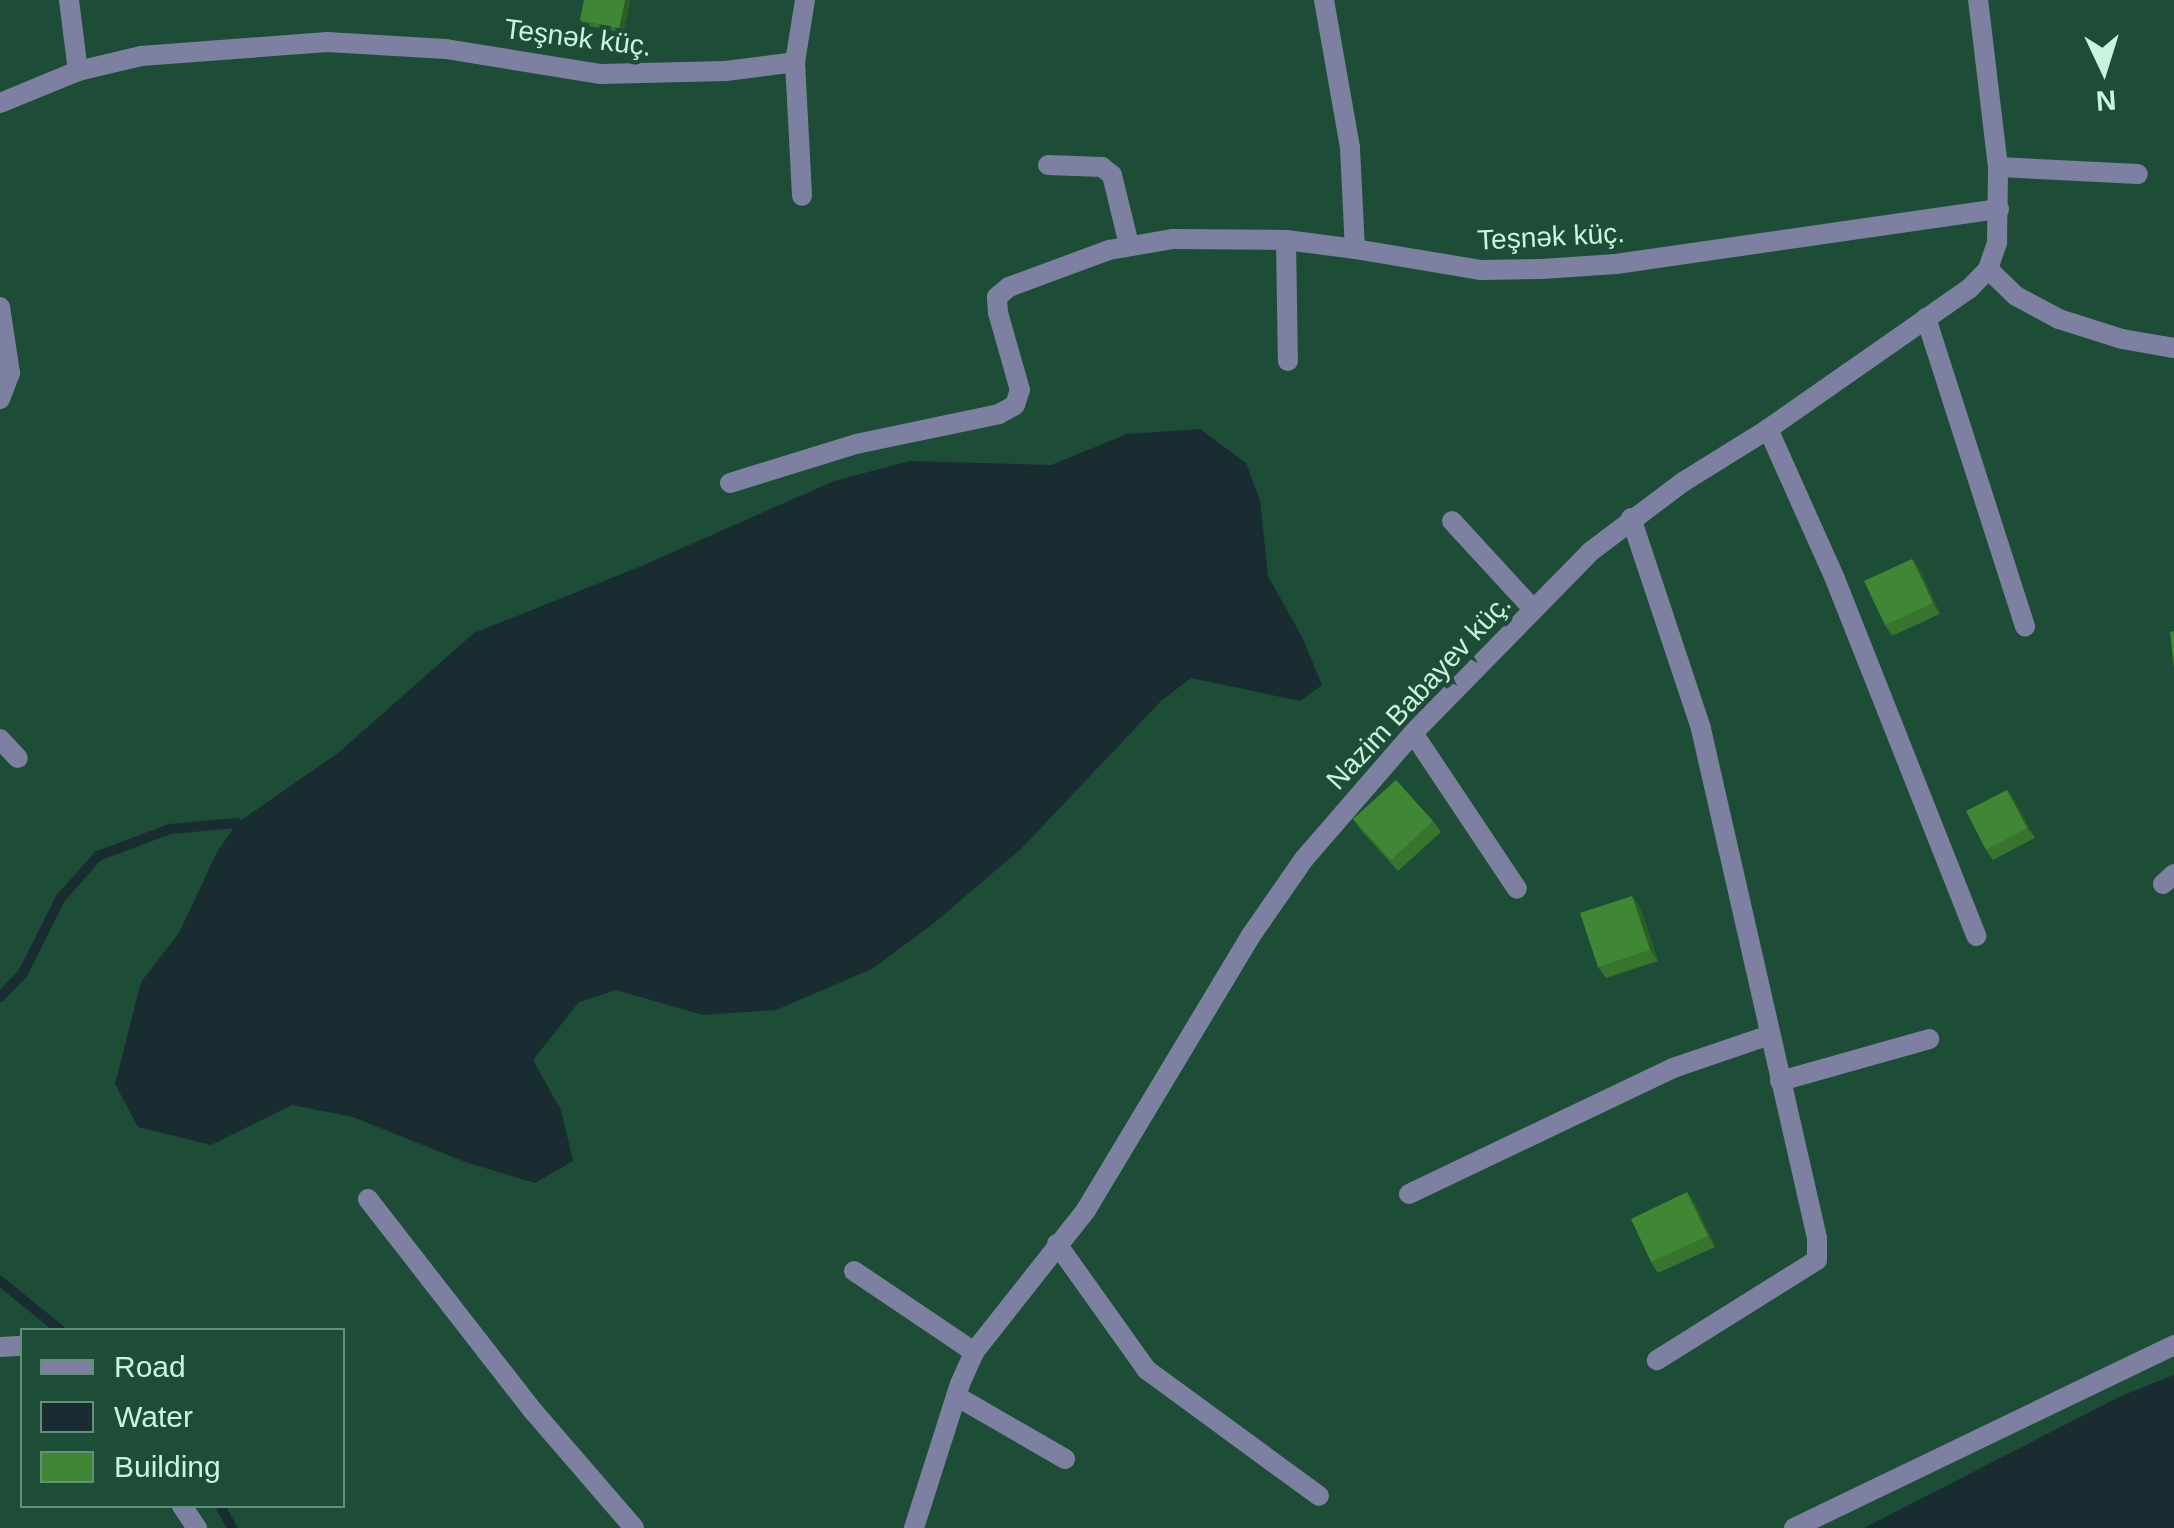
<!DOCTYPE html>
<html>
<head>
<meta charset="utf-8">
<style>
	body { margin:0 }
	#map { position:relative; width:2174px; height:1528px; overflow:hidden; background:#1d4d37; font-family:Helvetica,sans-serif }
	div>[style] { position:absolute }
	.water>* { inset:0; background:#182c32 }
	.stream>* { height:10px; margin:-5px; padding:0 5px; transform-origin:5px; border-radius:5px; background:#182c32 }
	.street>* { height:20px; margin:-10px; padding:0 10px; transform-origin:10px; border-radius:10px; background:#7d80a0 }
	.wall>* { inset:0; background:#37742e }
	.shaded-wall>* { inset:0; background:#2d5e25 }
	.building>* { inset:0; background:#408735 }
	span { translate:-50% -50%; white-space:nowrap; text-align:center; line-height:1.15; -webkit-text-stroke:9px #1d4d37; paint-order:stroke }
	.street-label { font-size:28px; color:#caf4dd }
	.legend { position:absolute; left:20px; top:1328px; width:325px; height:180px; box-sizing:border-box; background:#1d4d37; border:2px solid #629079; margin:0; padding:12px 18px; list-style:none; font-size:30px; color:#caf4dd }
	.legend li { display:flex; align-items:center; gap:20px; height:50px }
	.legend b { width:50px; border:2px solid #629079 }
	.north { position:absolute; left:2054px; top:20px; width:100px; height:100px; -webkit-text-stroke:8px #1d4d37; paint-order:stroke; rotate:176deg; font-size:28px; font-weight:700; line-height:40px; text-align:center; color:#caf4dd }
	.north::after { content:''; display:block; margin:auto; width:35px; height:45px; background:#caf4dd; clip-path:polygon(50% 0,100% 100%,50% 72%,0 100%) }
</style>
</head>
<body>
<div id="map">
	<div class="water">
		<i style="clip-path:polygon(1200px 429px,1246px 463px,1260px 500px,1268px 576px,1303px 639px,1322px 685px,1300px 701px,1191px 678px,1161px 701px,1021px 849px,934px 923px,872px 969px,776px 1010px,703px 1015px,616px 990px,579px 1002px,533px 1060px,561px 1110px,573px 1161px,535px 1183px,468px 1163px,353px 1117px,292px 1105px,211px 1145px,138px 1127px,115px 1084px,141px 982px,179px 933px,217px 852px,237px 823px,338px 753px,474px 633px,644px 565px,834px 481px,910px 461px,1051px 465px,1127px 434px)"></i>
		<i style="clip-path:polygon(2174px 1375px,2174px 1528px,1864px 1528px,2121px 1396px)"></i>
	</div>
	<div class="stream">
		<i style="left:0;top:997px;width:33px;rotate:-46deg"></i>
		<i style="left:23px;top:973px;width:83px;rotate:-63.4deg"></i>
		<i style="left:60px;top:899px;width:57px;rotate:-48.5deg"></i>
		<i style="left:98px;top:856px;width:77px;rotate:-20.6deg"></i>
		<i style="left:170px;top:829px;width:67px;rotate:-5.1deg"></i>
		<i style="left:0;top:1281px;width:77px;rotate:39.2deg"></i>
		<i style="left:220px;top:1506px;width:25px;rotate:61deg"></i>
	</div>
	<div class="street">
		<i style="left:69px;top:0;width:72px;rotate:82.8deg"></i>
		<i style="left:1324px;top:0;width:150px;rotate:80deg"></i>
		<i style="left:1350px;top:148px;width:101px;rotate:87.2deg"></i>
		<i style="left:1355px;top:249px;width:128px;rotate:9.5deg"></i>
		<i style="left:1481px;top:270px;width:61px;rotate:-0.9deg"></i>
		<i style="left:1542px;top:269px;width:74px;rotate:-3.9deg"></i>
		<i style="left:1616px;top:264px;width:387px;rotate:-8.2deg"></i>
		<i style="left:795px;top:62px;width:134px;rotate:87deg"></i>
		<i style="left:0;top:103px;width:84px;rotate:-22.3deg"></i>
		<i style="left:78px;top:71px;width:65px;rotate:-13.4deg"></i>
		<i style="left:141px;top:56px;width:187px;rotate:-4.3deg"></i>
		<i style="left:327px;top:42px;width:119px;rotate:3.4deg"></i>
		<i style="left:446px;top:49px;width:157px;rotate:9.2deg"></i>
		<i style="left:601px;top:74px;width:125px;rotate:-1.4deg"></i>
		<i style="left:726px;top:71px;width:70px;rotate:-7.4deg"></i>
		<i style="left:795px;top:62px;width:63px;rotate:-80.8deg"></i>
		<i style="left:1048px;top:165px;width:54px;rotate:2.1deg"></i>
		<i style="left:1102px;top:167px;width:13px;rotate:39deg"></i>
		<i style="left:1112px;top:175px;width:72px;rotate:76.3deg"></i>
		<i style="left:1998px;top:167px;width:140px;rotate:2.9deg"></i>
		<i style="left:1286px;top:240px;width:121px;rotate:89.1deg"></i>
		<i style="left:1988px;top:269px;width:39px;rotate:44deg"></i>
		<i style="left:2016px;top:296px;width:49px;rotate:28.1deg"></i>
		<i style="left:2059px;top:319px;width:66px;rotate:17.6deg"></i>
		<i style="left:2122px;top:339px;width:53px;rotate:9.8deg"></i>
		<i style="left:0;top:307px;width:67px;rotate:81.4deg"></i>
		<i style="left:10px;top:373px;width:28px;rotate:111deg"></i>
		<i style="left:1926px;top:318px;width:324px;rotate:72.2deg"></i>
		<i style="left:1768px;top:429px;width:164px;rotate:65.9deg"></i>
		<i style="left:1835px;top:579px;width:384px;rotate:68.4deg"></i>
		<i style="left:730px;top:483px;width:132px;rotate:-17.2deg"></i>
		<i style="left:856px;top:444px;width:146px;rotate:-11.8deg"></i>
		<i style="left:999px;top:414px;width:18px;rotate:-29deg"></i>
		<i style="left:1015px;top:405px;width:16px;rotate:-72deg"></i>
		<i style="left:1020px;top:390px;width:80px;rotate:-105.9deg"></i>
		<i style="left:998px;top:313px;width:16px;rotate:-94deg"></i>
		<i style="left:997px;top:297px;width:16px;rotate:-40deg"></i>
		<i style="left:1009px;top:287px;width:107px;rotate:-20.3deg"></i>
		<i style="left:1109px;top:250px;width:65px;rotate:-9.8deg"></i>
		<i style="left:1173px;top:239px;width:113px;rotate:0.5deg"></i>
		<i style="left:1286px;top:240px;width:70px;rotate:7.4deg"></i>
		<i style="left:1631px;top:518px;width:222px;rotate:71.6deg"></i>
		<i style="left:1701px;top:729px;width:522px;rotate:77.16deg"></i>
		<i style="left:1817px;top:1238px;width:22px;rotate:90deg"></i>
		<i style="left:1817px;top:1260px;width:189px;rotate:148deg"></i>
		<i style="left:1452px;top:521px;width:120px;rotate:47.4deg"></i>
		<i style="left:1413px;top:733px;width:187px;rotate:56.3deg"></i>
		<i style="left:0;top:739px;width:26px;rotate:47deg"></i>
		<i style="left:2163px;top:884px;width:15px;rotate:-42deg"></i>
		<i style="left:1780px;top:1081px;width:155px;rotate:-15.7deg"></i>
		<i style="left:1409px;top:1194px;width:293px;rotate:-25.5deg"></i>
		<i style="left:1673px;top:1068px;width:102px;rotate:-18.8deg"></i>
		<i style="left:368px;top:1199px;width:270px;rotate:52.1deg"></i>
		<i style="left:534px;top:1412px;width:153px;rotate:49.2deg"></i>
		<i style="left:1057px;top:1244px;width:155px;rotate:54.5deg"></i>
		<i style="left:1147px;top:1370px;width:213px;rotate:36.2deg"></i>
		<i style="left:854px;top:1271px;width:145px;rotate:34deg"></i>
		<i style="left:0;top:1347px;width:22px;rotate:-3deg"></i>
		<i style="left:956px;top:1396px;width:126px;rotate:30deg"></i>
		<i style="left:182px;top:1506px;width:27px;rotate:56deg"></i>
		<i style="left:914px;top:1528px;width:151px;rotate:-72.3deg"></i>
		<i style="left:960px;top:1384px;width:35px;rotate:-66deg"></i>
		<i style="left:974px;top:1352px;width:181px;rotate:-51.7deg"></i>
		<i style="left:1086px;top:1210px;width:322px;rotate:-59deg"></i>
		<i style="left:1252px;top:934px;width:91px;rotate:-55.3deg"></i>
		<i style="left:1304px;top:859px;width:167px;rotate:-49.1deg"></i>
		<i style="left:1413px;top:733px;width:253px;rotate:-45.6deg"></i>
		<i style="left:1590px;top:552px;width:116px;rotate:-37deg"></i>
		<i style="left:1683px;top:482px;width:100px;rotate:-31.9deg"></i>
		<i style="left:1768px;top:429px;width:245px;rotate:-34.9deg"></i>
		<i style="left:1969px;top:289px;width:28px;rotate:-46deg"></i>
		<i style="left:1988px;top:269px;width:28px;rotate:-71deg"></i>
		<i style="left:1997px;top:243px;width:76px;rotate:-89.2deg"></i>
		<i style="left:1998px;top:167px;width:168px;rotate:-96.8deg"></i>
		<i style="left:1794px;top:1528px;width:422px;rotate:-25.7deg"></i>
	</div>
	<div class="wall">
		<i style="clip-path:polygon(630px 0,623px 33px,584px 25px,580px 20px)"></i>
		<i style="clip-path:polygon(1912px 559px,1920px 570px,1940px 614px,1892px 636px,1885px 625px)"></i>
		<i style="clip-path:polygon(2014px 800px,2035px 838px,1993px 860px,1986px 850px)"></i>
		<i style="clip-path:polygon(1353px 819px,1433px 821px,1441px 832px,1398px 871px,1361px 830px)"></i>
		<i style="clip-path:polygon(1632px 896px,1640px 907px,1658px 961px,1606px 978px,1598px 967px)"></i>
		<i style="clip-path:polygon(1695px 1203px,1715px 1247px,1658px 1273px,1651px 1262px)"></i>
	</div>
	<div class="shaded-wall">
		<i style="clip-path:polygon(625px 0,630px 0,623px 33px,619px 28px)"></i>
		<i style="clip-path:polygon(1912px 559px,1920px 570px,1940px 614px,1933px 603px)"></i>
		<i style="clip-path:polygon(2007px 790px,2014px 800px,2035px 838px,2027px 828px)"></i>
		<i style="clip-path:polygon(1632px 896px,1640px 907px,1658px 961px,1650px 950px)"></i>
		<i style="clip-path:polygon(1687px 1192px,1695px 1203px,1715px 1247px,1708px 1236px)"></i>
	</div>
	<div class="building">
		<i style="clip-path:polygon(584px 0,625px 0,619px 28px,580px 20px)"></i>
		<i style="clip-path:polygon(1912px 559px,1933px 603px,1885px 625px,1864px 581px)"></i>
		<i style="clip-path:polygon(2174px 631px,2174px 668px,2170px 632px)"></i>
		<i style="clip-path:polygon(1396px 780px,1433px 821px,1391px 860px,1353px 819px)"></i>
		<i style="clip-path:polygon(2007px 790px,2027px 828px,1986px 850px,1966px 811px)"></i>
		<i style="clip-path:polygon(1632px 896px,1650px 950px,1598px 967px,1580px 913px)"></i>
		<i style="clip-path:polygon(1687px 1192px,1708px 1236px,1651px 1262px,1631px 1219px)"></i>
	</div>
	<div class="street-label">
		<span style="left:578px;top:38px;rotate:7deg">Teşnək küç.</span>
		<span style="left:1551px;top:237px;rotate:-3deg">Teşnək küç.</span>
		<span style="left:1419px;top:692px;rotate:-47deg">Nazim Babayev küç.</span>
	</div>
	<ul class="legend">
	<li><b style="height:12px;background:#7d80a0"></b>Road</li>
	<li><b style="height:28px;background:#182c32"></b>Water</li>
	<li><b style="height:28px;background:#408735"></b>Building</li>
	</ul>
	<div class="north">N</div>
</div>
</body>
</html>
